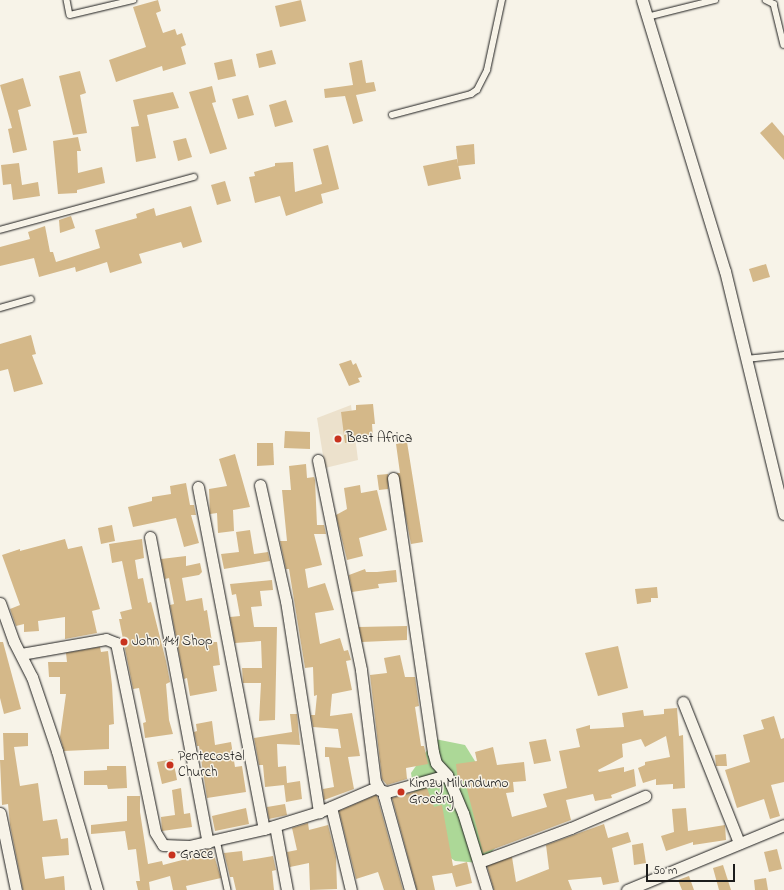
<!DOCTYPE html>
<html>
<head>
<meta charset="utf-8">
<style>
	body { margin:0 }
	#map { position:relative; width:784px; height:890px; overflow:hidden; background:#f7f3e8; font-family:"Indie Flower",sans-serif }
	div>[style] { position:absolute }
	.built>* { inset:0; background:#ece1cc }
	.green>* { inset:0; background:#acd897 }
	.building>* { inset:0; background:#d4b889 }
	.roads { filter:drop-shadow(0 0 1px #1c1c1c) drop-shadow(0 0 1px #1c1c1c) }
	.lane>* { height:5.5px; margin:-2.75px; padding:0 2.75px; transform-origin:2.75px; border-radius:2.75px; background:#f7f3e8 }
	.street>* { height:11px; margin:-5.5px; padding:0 5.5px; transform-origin:5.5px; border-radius:5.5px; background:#f7f3e8 }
	.dots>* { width:11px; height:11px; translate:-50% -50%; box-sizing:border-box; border:2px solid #f7f3e8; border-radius:50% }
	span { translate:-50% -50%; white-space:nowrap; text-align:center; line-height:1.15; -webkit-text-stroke:3px #f7f3e8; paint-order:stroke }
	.poi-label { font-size:14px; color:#1c1c1c }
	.left { translate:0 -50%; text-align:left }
	.scale { position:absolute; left:646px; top:864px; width:89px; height:18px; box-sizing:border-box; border:2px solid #1c1c1c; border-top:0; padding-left:5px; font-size:12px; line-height:14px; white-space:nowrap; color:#1c1c1c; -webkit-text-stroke:3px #f7f3e8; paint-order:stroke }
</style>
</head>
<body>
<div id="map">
	<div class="built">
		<i style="clip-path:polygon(351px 405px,358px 460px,325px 468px,317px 418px)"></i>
	</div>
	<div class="green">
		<i style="clip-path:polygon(435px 739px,465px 745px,488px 782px,496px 847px,481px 863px,455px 861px,420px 836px,411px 773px)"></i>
	</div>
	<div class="building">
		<i style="clip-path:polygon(158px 0,161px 11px,156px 13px,163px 33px,175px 29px,177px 35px,182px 33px,186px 45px,181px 47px,186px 64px,163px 71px,162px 66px,116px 82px,109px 60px,146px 47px,133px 7px)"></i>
		<i style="clip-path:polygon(301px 0,306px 21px,280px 27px,275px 6px)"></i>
		<i style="clip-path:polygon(272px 50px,276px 64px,259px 68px,256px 54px)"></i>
		<i style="clip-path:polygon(232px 59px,236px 76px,218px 80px,214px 63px)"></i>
		<i style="clip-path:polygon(362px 60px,366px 83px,374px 82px,376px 91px,356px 95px,363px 121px,353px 124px,345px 96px,325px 98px,324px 89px,353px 85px,349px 63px)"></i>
		<i style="clip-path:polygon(80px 71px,86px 93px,80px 95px,87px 133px,73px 135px,59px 76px)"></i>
		<i style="clip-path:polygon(23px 78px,31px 106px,18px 110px,27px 150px,13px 153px,8px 129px,12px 128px,0 85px)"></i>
		<i style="clip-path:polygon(212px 86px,216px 102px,212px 103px,227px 149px,210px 154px,189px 92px)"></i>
		<i style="clip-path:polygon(173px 92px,179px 108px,147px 115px,156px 158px,136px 162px,131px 127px,139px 126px,133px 100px)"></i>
		<i style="clip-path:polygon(248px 95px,254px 115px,238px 119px,232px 99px)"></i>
		<i style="clip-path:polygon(286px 100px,293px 122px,275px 127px,269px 105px)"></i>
		<i style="clip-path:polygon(772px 122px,784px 136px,784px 160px,760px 133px)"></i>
		<i style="clip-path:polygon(78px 137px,81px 151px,77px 151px,78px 173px,102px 167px,105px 183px,77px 190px,77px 193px,58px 194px,53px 141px)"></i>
		<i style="clip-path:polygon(186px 138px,192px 157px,178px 161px,173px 141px)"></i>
		<i style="clip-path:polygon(474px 144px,475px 164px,458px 166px,456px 146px)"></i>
		<i style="clip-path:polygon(328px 145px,339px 189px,321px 194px,323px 203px,286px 216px,280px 196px,255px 203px,249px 177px,255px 176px,254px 172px,275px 166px,275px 163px,293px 162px,295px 192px,322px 184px,313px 149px)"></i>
		<i style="clip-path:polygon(457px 159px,461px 179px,428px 186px,423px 166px)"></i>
		<i style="clip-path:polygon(19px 163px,22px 185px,38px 182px,40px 196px,13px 200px,11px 184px,3px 185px,1px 165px)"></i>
		<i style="clip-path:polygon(225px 181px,231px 201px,217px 205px,211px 185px)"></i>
		<i style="clip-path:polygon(191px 206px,202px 242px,183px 248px,181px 242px,139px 254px,142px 263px,110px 273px,107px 262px,76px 272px,75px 267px,39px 277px,34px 258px,0 266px,0 247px,30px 239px,28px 232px,45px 226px,50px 252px,53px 252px,56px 262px,100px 248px,95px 230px,137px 218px,136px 214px,154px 208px,156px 216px)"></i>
		<i style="clip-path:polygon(71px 216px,75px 228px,60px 233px,59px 220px)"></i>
		<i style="clip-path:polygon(766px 264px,770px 277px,753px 282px,749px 269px)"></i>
		<i style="clip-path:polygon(31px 335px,36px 354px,32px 355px,43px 384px,14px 392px,8px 369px,0 371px,0 344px)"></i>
		<i style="clip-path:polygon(351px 360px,353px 365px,356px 363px,362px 377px,358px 378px,360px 382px,349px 386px,339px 364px)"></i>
		<i style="clip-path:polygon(373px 404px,375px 424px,372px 424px,373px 438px,345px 443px,341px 412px,356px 410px,356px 405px)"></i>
		<i style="clip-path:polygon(285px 431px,310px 432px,310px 449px,284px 448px)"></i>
		<i style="clip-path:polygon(407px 442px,423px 542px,411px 544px,397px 473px,400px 473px,396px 444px)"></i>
		<i style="clip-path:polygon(257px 443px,273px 443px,274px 465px,257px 466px)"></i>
		<i style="clip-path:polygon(235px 454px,250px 507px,233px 510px,234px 531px,218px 533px,217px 513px,210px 514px,209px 489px,227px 486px,219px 459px)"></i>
		<i style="clip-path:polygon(306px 464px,307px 478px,314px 477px,315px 480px,317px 525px,324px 525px,326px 534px,314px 534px,322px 565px,305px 569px,308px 588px,325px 583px,334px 610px,315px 613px,320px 644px,340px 638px,344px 651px,348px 650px,351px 660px,346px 661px,352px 690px,332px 694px,330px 716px,352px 713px,360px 756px,348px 757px,354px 789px,324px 800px,323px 789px,334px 787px,329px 757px,325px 757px,325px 747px,341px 748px,338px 729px,313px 727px,311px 715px,315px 715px,317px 695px,314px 696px,313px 667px,305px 668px,289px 569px,286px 569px,280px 541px,287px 541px,282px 490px,291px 490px,289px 466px)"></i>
		<i style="clip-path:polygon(388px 474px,388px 489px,379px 490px,377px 475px)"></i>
		<i style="clip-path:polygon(186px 483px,190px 505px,194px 505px,196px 515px,191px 515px,199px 543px,184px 547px,176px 518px,133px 527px,128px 507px,152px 501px,152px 497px,171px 494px,170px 486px)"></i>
		<i style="clip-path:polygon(360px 485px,361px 493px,377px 490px,387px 530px,359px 538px,363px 556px,347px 560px,336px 515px,347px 509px,344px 488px)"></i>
		<i style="clip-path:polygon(112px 525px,115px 541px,101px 544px,98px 528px)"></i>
		<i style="clip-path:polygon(250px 530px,254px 554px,268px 552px,270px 561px,224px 569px,221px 554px,239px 552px,236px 532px)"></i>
		<i style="clip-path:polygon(65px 539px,68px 549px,82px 546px,100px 609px,92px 611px,97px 633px,65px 639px,65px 617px,38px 621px,39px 631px,24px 632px,24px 624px,16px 626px,10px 609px,20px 605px,2px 555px,20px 549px,20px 551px)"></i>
		<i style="clip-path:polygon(142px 539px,144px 558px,135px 560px,138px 579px,143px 578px,148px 603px,151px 602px,166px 661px,170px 682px,166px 684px,169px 720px,173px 734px,145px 738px,143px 723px,146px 722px,139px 688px,133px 689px,119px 619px,122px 619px,120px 612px,132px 609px,122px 561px,112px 563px,109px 544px)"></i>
		<i style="clip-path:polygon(186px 556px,186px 566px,200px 563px,202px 572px,199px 575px,182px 578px,186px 601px,202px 598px,204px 611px,207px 610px,212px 642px,217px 642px,220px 665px,213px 666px,217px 691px,190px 696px,187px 678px,184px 679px,170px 605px,174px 604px,169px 578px,165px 579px,161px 559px)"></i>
		<i style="clip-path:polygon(365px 569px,366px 572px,377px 572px,396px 570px,397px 582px,378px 584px,379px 588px,352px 592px,349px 575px)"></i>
		<i style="clip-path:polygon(272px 580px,273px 590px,260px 591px,262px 606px,251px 607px,254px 627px,277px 627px,275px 720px,259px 721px,261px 683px,243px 683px,242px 668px,262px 668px,261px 641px,235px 643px,230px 617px,240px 616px,236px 594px,232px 595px,230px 584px)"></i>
		<i style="clip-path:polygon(657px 587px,658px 598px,651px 598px,651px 602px,637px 604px,635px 589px)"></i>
		<i style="clip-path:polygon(407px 626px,407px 640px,362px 642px,359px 627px)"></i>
		<i style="clip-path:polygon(0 642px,3px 642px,21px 709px,4px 714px,0 698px)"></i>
		<i style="clip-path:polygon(618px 646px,628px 688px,598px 696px,585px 653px)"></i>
		<i style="clip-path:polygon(100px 647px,101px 652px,108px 651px,112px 685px,114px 724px,109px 725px,109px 749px,64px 751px,60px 737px,66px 694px,60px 694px,60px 677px,49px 677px,48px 662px,67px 662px,66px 653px)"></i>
		<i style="clip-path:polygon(400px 655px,405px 677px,415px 677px,419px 706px,415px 707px,421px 746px,424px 746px,428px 764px,406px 768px,407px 779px,387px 785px,382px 779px,370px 675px,387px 673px,384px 658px)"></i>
		<i style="clip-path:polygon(677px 708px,679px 736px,683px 735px,685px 788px,673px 789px,673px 784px,656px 785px,656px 779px,643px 783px,638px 768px,645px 765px,645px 762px,670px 757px,666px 736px,645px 747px,641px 739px,622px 744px,623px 757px,598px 770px,599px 772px,624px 767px,624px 772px,634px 769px,636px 786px,611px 795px,612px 798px,595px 801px,593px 794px,566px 800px,571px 820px,483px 853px,465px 781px,458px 782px,456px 764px,477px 761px,475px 752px,493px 747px,497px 765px,524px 762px,526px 781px,513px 782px,514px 792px,506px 793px,512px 817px,547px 807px,543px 794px,567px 788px,559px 751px,580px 747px,576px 729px,590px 725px,590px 729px,624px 727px,622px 713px,643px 710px,644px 716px,664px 714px,664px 709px)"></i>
		<i style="clip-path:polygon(290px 714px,297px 714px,300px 745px,277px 744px,278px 767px,286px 766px,287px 783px,300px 781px,302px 799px,286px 802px,284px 785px,265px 787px,263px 765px,259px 765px,254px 738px,292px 732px)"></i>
		<i style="clip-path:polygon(774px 716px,781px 739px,784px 738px,784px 782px,771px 785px,780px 816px,770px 819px,764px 799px,737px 808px,725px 770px,750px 762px,743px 735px,764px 729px,761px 720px)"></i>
		<i style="clip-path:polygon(212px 721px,215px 745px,231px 742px,235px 767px,242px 766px,246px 792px,207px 798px,199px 746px,197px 746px,194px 732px,197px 731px,196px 724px)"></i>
		<i style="clip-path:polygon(3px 733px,28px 733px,28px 746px,14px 747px,20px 786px,38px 783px,43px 821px,57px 819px,61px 839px,68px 838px,69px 855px,42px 857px,45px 879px,64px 876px,65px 890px,23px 890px,10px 825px,8px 804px,2px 805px,0 760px,4px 760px)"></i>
		<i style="clip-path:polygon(546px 739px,551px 761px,534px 764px,529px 742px)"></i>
		<i style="clip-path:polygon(726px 754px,727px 766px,716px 766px,715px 755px)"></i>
		<i style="clip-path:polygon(173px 759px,177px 780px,162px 784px,157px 762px)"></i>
		<i style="clip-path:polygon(107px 766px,126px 766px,127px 788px,108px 789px,107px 785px,84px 785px,84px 771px,107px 770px)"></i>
		<i style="clip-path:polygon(181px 788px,184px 814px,190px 813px,192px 827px,162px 831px,161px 817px,175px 815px,172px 790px)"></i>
		<i style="clip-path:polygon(427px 788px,434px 807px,442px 805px,453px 866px,467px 862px,472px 883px,456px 887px,452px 873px,432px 876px,435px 890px,417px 890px,392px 798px)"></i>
		<i style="clip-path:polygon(376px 795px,377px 796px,403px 890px,384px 890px,378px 872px,356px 879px,339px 811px)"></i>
		<i style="clip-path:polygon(127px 796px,140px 796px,140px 812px,148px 864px,162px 861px,163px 865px,186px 859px,185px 853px,212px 849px,221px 878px,186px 886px,187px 890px,173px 890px,170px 876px,149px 882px,150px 890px,138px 890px,136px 881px,140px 881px,136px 849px,128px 850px,125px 831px,91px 834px,91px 825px,127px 821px)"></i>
		<i style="clip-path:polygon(285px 804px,287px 815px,269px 819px,267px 807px)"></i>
		<i style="clip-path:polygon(246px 808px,249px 824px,215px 831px,212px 816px)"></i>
		<i style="clip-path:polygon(686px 808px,688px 831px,725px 825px,726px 840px,693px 845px,693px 842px,666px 851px,661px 836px,674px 832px,672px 809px)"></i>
		<i style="clip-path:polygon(308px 823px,309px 830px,328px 825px,336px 857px,337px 889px,310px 890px,309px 863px,290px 867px,287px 852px,297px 850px,292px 828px)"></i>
		<i style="clip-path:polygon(604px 824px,608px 838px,628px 832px,631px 842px,612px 848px,619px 882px,603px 885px,601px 877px,568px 880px,572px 890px,494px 890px,487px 866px,512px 857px,516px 882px,549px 869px,546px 845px)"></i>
		<i style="clip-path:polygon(643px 843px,646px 863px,634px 865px,632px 845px)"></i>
		<i style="clip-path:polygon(777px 849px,782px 869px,769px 872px,764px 852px)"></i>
		<i style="clip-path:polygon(242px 851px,243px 861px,273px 856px,276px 870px,272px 871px,274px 890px,236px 890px,233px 877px,230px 877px,224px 853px)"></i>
		<i style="clip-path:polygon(723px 865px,731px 890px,719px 890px,713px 868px)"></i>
		<i style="clip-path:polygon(689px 876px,694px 890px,682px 890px,678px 880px)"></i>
		<i style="clip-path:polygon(766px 878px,768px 890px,755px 890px,754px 880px)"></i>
	</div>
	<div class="roads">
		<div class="lane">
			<i style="left:67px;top:0;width:15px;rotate:79deg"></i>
			<i style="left:70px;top:15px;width:65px;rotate:-13.4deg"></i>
			<i style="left:766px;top:0;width:9px;rotate:27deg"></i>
			<i style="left:774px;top:4px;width:42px;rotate:76.3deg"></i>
			<i style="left:647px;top:17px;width:70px;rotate:-14deg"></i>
			<i style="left:392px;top:115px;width:82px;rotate:-14.9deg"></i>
			<i style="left:471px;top:94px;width:7px;rotate:-34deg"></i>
			<i style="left:477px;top:90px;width:22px;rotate:-63deg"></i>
			<i style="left:487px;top:70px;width:72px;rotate:-77.9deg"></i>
			<i style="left:0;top:230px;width:201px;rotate:-15.3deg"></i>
			<i style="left:0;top:308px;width:32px;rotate:-16deg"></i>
			<i style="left:746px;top:359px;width:38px;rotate:-6deg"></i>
			<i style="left:217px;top:840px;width:51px;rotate:77.6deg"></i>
		</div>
		<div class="street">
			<i style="left:642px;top:0;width:283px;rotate:73deg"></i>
			<i style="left:725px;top:271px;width:250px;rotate:76.4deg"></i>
			<i style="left:318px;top:460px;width:214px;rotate:78.4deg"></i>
			<i style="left:361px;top:670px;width:112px;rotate:82.8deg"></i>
			<i style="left:375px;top:781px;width:10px;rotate:61deg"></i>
			<i style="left:380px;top:790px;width:7px;rotate:16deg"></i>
			<i style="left:387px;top:792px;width:5px;rotate:127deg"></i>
			<i style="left:384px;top:796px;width:98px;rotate:74.5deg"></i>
			<i style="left:393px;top:478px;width:277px;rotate:81.7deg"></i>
			<i style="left:433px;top:752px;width:11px;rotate:75deg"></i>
			<i style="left:436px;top:763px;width:16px;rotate:47deg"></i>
			<i style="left:260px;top:485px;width:119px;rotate:77.4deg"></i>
			<i style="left:286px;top:601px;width:214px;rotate:81.1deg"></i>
			<i style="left:198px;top:487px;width:348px;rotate:79.1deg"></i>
			<i style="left:150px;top:537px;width:311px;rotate:79.3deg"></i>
			<i style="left:0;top:603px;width:41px;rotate:70.3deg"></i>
			<i style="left:14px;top:642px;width:39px;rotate:63deg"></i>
			<i style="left:32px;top:677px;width:78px;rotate:71.3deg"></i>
			<i style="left:57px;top:751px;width:145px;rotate:73.9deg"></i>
			<i style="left:21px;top:654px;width:86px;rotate:-10deg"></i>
			<i style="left:106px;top:639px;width:11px;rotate:22deg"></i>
			<i style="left:116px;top:643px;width:193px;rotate:78.3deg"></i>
			<i style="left:155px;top:832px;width:15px;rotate:58deg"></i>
			<i style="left:163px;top:845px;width:26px;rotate:2deg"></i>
			<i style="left:189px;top:846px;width:77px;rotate:-12.8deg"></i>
			<i style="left:264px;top:829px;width:58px;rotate:-17.2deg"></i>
			<i style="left:319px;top:812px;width:63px;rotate:-23.3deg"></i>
			<i style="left:683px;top:702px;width:152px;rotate:68.3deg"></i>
			<i style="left:387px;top:792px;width:62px;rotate:-15.8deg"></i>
			<i style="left:447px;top:775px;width:41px;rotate:67.2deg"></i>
			<i style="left:463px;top:813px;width:81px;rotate:72.7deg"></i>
			<i style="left:331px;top:807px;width:85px;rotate:76.5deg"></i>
			<i style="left:0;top:813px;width:79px;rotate:78.3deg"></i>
			<i style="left:275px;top:826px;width:65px;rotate:79.4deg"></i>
			<i style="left:479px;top:862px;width:98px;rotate:-20.3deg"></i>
			<i style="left:571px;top:828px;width:81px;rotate:-23.4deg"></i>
			<i style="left:627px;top:890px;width:170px;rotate:-22.5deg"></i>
		</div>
	</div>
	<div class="dots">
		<i style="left:338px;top:439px;background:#c8321e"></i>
		<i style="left:124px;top:642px;background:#c8321e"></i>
		<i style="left:170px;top:765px;background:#c8321e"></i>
		<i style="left:401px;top:792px;background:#c8321e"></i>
		<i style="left:172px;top:855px;background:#c8321e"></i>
	</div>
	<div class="poi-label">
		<span class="left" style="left:346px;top:439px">Best Africa</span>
		<span class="left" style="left:132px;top:642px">John 14:1 Shop</span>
		<span class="left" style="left:178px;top:765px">Pentecostal<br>Church</span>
		<span class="left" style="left:409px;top:792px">Kimzy Milundumo<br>Grocery</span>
		<span class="left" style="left:180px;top:855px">Grace</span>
	</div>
	<div class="scale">50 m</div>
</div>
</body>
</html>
